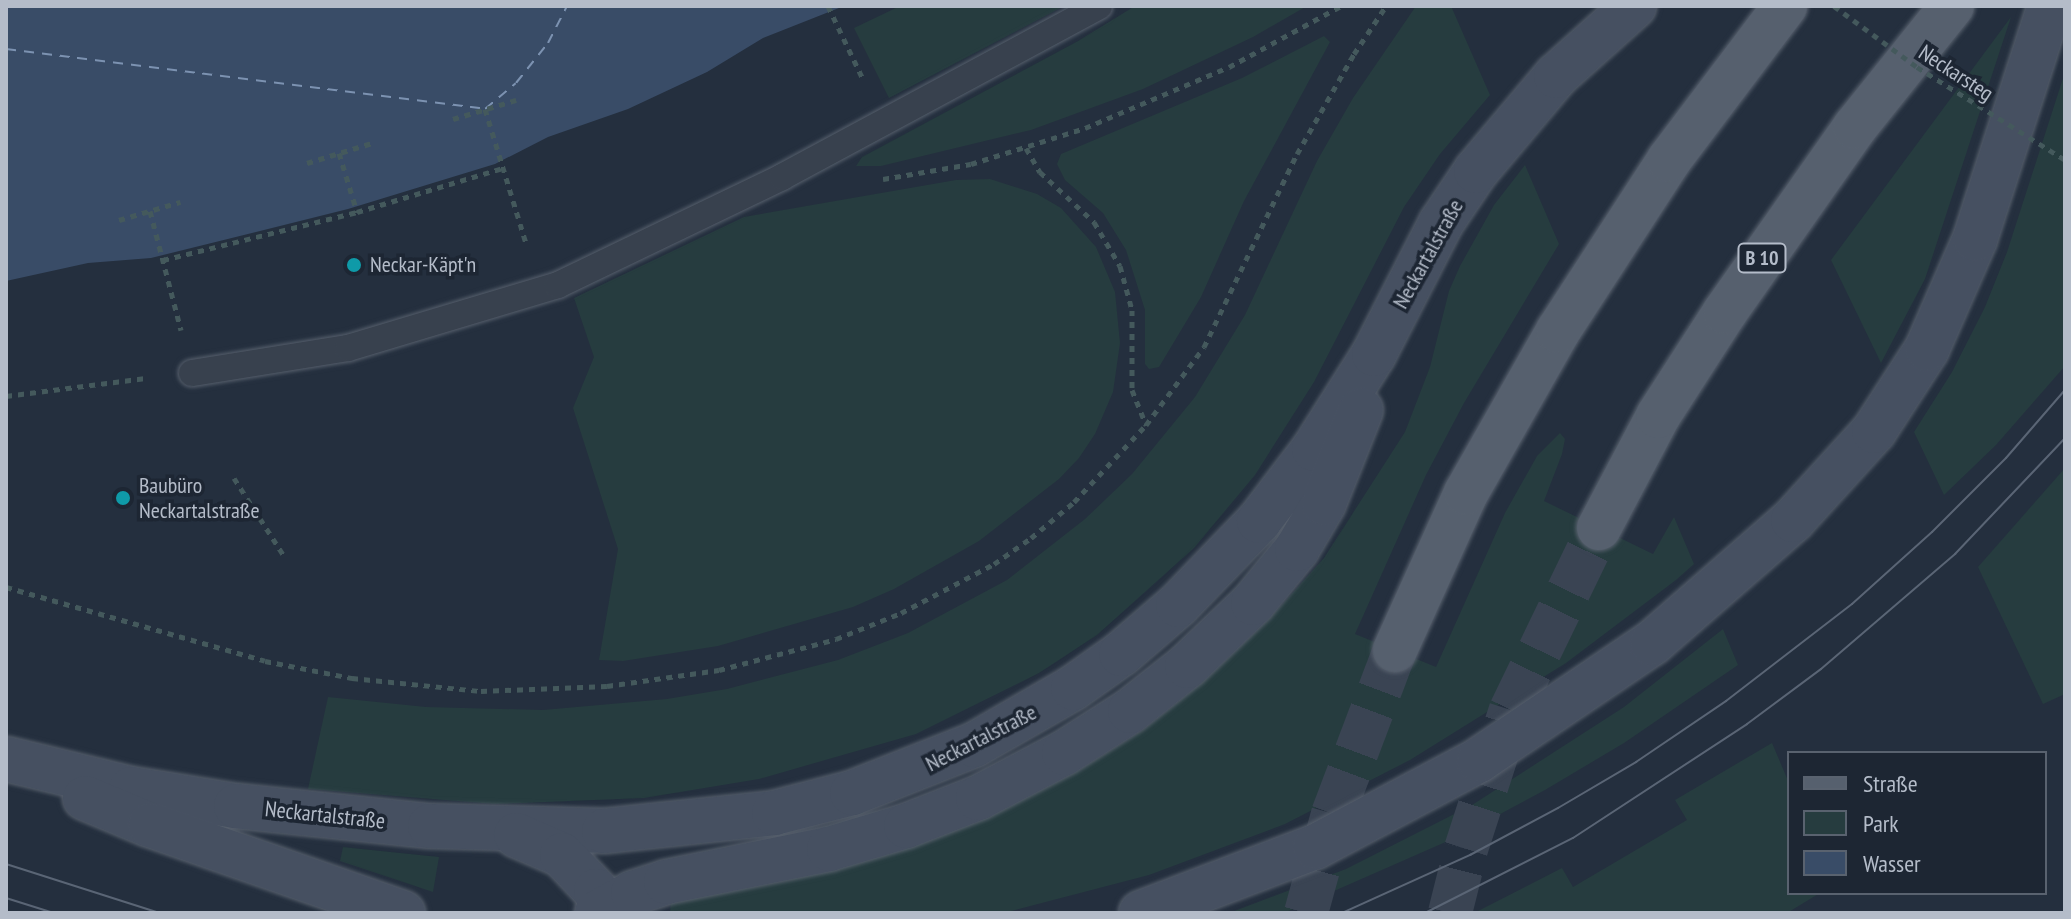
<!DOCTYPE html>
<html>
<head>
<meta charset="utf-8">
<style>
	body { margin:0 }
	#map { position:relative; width:2071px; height:919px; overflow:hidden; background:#242f3e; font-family:"PT Sans Narrow",sans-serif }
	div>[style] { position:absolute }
	.green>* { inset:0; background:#263c3f }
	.water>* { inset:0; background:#394c67 }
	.ferry>* { height:2px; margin-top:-1px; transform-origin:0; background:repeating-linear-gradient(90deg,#7c92b1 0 10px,transparent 0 18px) }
	.primary-tunnel>* { height:44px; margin-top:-22px; transform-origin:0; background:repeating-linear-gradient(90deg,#3a4453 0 44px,transparent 0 66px) }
	.path>* { height:5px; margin-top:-2.5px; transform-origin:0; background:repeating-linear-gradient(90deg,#44595c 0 6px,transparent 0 12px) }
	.roads { filter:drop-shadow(0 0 2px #565f6c) drop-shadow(0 0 2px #565f6c) }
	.lane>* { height:26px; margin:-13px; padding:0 13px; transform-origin:13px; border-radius:13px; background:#38414e }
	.secondary>* { height:44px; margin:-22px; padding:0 22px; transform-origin:22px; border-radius:22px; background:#465061 }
	.primary>* { height:44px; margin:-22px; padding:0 22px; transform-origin:22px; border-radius:22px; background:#56606e }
	.tram>* { height:2px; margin:-1px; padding:0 1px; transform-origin:1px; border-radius:1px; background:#5a6575 }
	.path-bridge>* { height:5px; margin-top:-2.5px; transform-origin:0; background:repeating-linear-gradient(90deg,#44595c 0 6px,transparent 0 12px) }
	.dots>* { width:22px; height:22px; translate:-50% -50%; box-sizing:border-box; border:4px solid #1d2633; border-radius:50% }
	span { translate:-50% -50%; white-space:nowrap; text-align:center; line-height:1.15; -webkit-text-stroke:7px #1d2633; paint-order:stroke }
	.shield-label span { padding:2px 6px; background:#1d2633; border:2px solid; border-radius:6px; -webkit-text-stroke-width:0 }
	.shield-label { font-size:20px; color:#b4bcc9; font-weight:700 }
	.street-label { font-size:22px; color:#b4bcc9 }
	.poi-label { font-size:22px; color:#b4bcc9 }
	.left { translate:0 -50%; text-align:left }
	.frame { position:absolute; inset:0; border:8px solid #b4bcc9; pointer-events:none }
	.legend { position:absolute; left:1787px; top:751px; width:260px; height:144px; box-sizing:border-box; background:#1d2633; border:2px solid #59626f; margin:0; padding:10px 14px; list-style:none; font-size:24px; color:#b4bcc9 }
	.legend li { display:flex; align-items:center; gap:16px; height:40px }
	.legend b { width:40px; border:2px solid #59626f }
</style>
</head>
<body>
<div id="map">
	<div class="green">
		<i style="clip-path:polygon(900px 6px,1064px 6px,889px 98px,854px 28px)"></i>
		<i style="clip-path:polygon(1135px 6px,1307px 6px,1253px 37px,1143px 89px,1031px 130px,881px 166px,856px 166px,862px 157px,1078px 41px)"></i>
		<i style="clip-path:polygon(1416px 6px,1451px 6px,1490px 95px,1440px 154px,1404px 207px,1314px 382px,1255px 475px,1194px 548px,1097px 635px,1039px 673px,916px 734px,759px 779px,644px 798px,495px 804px,308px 789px,328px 697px,426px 707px,543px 710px,667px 699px,727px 689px,838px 660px,908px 633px,1007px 580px,1085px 519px,1132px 474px,1195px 397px,1245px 315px,1317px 161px,1353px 98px)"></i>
		<i style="clip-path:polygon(2011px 17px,1925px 279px,1881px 363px,1831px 260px)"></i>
		<i style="clip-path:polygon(1324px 36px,1330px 42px,1244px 201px,1201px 297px,1159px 367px,1149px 369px,1145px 364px,1145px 310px,1126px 250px,1103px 213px,1065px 180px,1057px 164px,1061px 154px,1242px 78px)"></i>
		<i style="clip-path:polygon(2065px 72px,2065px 366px,1996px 445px,1944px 495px,1914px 432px,1952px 372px,1985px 307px,2007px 252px)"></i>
		<i style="clip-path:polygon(1525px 165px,1559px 244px,1464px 403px,1426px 475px,1355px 634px,1436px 667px,1505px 513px,1537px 456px,1560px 433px,1565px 439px,1562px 454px,1544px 501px,1653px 554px,1674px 517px,1694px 564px,1676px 580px,1566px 663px,1410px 760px,1285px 824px,1149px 875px,1004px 913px,670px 913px,671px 898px,911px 847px,987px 818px,1076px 772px,1143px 730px,1203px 682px,1268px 620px,1324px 558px,1405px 432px,1430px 367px,1449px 291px,1460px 266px,1494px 205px)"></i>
		<i style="clip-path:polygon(990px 179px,1037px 194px,1061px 208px,1096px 247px,1115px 292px,1120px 343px,1113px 392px,1095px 434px,1079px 458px,1059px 479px,979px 541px,894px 589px,853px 607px,718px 646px,623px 661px,599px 660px,618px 549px,573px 408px,594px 357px,574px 298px,744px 217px,956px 180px)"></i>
		<i style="clip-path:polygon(2065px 468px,2065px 694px,2043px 704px,1978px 567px)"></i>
		<i style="clip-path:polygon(1723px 629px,1738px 665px,1624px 743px,1545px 790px,1457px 837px,1284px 913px,1229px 913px,1346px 869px,1472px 805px,1624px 707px)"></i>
		<i style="clip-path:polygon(1772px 743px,1789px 783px,1789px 893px,1820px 893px,1787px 913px,1474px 913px,1562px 868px,1573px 887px,1687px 820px,1675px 800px)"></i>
		<i style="clip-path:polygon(343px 847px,439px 857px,433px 892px,340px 861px)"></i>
	</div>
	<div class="water">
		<i style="clip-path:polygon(6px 6px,844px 6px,763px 38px,707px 72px,628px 109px,548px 137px,495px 164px,348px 209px,151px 258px,88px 263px,6px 281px)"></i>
	</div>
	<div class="ferry">
		<i style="left:6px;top:49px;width:483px;rotate:7.1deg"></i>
		<i style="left:485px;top:109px;width:40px;rotate:-40deg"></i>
		<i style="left:516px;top:83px;width:51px;rotate:-51.3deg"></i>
		<i style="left:548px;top:43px;width:42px;rotate:-62.8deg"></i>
	</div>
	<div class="primary-tunnel">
		<i style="left:1306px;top:913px;width:103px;rotate:-74.7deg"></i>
		<i style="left:1333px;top:814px;width:175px;rotate:-69.3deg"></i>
		<i style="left:1450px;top:913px;width:66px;rotate:-76deg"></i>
		<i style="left:1466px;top:849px;width:146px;rotate:-72.1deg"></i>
		<i style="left:1511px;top:710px;width:202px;rotate:-64.2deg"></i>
	</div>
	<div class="path">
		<i style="left:828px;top:6px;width:83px;rotate:64.4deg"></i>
		<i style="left:485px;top:109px;width:143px;rotate:73deg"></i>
		<i style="left:453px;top:119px;width:66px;rotate:-16.8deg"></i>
		<i style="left:1026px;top:148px;width:28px;rotate:60deg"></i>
		<i style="left:1040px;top:172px;width:74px;rotate:42.8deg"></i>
		<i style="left:1094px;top:222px;width:51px;rotate:59.4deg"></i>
		<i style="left:1120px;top:266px;width:46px;rotate:74.7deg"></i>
		<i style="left:1132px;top:310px;width:80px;rotate:90deg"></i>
		<i style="left:1132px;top:390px;width:38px;rotate:68deg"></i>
		<i style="left:339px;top:153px;width:62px;rotate:73deg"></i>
		<i style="left:307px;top:163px;width:68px;rotate:-17.1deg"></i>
		<i style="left:883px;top:179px;width:89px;rotate:-9.7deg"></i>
		<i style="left:971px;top:164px;width:120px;rotate:-17.5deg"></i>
		<i style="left:1085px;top:128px;width:156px;rotate:-23deg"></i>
		<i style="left:1229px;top:67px;width:128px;rotate:-28.6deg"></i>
		<i style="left:150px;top:211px;width:123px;rotate:75.4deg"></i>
		<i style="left:119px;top:220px;width:64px;rotate:-16.4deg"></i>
		<i style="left:163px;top:260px;width:200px;rotate:-13.9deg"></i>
		<i style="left:357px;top:212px;width:152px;rotate:-16.8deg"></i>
		<i style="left:6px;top:396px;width:141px;rotate:-7.3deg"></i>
		<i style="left:234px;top:478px;width:93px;rotate:57.3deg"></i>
		<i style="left:6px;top:587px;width:269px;rotate:15.9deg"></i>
		<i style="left:265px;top:661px;width:89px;rotate:11.1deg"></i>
		<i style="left:352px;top:678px;width:130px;rotate:5.8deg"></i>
		<i style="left:481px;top:691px;width:126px;rotate:-2.3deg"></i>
		<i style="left:607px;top:686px;width:113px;rotate:-8.1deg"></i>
		<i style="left:719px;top:670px;width:121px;rotate:-14.8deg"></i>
		<i style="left:836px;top:639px;width:70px;rotate:-21.8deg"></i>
		<i style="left:901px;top:613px;width:105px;rotate:-27.8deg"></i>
		<i style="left:994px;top:564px;width:45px;rotate:-35.1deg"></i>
		<i style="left:1031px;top:538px;width:56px;rotate:-39.9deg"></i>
		<i style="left:1074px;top:502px;width:105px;rotate:-46.9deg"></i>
		<i style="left:1146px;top:425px;width:97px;rotate:-53.4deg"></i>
		<i style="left:1204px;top:347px;width:214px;rotate:-64.3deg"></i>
		<i style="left:1297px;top:154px;width:115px;rotate:-60.3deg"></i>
		<i style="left:1354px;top:54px;width:58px;rotate:-56.3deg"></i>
	</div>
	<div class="roads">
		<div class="lane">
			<i style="left:192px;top:373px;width:158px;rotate:-9.1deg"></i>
			<i style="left:348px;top:348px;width:219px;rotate:-16.7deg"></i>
			<i style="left:558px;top:285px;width:249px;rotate:-25.7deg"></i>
			<i style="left:782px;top:177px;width:360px;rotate:-28.3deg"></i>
		</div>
		<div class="secondary">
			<i style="left:6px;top:759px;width:129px;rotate:13.5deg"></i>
			<i style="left:131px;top:789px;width:106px;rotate:9.2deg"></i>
			<i style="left:236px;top:806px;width:195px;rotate:5.9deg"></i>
			<i style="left:430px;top:826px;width:174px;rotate:1.6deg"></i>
			<i style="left:604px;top:831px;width:171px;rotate:-6deg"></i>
			<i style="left:774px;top:813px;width:81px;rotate:-14.4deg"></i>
			<i style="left:852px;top:793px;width:131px;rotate:-21.5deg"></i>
			<i style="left:974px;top:745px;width:114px;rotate:-29.9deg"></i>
			<i style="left:1073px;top:688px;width:59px;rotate:-35.3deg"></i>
			<i style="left:1121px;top:654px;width:75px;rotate:-40.7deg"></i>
			<i style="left:1178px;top:605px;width:117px;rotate:-46deg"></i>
			<i style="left:1259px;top:521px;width:91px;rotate:-52.6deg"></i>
			<i style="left:1314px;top:449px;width:112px;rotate:-57.7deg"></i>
			<i style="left:1374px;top:354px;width:147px;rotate:-62.9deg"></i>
			<i style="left:1441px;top:223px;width:63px;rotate:-56.1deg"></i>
			<i style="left:1476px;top:171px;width:124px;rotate:-49.9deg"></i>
			<i style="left:1556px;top:76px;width:105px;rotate:-41.9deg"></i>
			<i style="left:85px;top:798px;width:70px;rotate:22.6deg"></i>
			<i style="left:150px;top:825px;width:268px;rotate:19.2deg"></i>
			<i style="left:516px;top:835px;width:50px;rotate:23.5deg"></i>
			<i style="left:562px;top:855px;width:50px;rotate:46.6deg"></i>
			<i style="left:596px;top:891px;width:23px;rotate:70deg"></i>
			<i style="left:597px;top:913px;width:41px;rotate:-29.1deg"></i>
			<i style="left:633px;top:893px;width:35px;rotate:-18deg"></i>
			<i style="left:666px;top:882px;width:166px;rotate:-11.4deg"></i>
			<i style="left:829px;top:849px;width:80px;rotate:-16.6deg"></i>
			<i style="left:906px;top:826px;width:77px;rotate:-21.3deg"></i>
			<i style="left:978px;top:798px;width:97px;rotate:-27.6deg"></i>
			<i style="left:1064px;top:753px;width:78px;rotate:-32.5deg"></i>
			<i style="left:1130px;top:711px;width:73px;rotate:-38.3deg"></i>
			<i style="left:1187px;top:666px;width:91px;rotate:-43.7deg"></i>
			<i style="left:1253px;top:603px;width:70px;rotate:-50.8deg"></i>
			<i style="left:1297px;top:549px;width:53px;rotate:-59.6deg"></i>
			<i style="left:1324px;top:503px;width:100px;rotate:-68.3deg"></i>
			<i style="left:1141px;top:913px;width:186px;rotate:-20.8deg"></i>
			<i style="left:1315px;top:847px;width:186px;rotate:-27.9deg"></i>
			<i style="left:1479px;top:760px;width:209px;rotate:-34.1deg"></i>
			<i style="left:1652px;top:643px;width:187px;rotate:-41.1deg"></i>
			<i style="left:1793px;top:520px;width:120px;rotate:-47.7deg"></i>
			<i style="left:1874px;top:431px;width:98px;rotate:-57.1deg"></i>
			<i style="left:1927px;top:349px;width:120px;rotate:-66.4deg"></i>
			<i style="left:1975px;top:239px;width:245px;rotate:-72.2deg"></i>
		</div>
		<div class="primary">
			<i style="left:1599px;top:528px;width:127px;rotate:-62.2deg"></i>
			<i style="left:1658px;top:416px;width:124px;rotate:-57.2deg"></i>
			<i style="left:1725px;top:312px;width:226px;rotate:-54.9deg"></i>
			<i style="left:1855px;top:127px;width:155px;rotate:-51.3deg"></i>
			<i style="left:1395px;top:650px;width:172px;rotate:-65.7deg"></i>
			<i style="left:1466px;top:493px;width:186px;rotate:-60.4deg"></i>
			<i style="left:1558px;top:331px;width:204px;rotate:-57deg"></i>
			<i style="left:1669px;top:160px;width:193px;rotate:-53deg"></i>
		</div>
	</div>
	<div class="tram">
		<i style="left:6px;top:864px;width:162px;rotate:17.7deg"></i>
		<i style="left:6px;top:898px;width:50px;rotate:17.4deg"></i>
		<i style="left:1342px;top:913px;width:141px;rotate:-24.4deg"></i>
		<i style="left:1470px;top:855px;width:100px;rotate:-28.1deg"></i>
		<i style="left:1558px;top:808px;width:91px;rotate:-30.5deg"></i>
		<i style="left:1636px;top:762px;width:109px;rotate:-34.1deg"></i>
		<i style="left:1726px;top:701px;width:159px;rotate:-37.6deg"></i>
		<i style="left:1852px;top:604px;width:108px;rotate:-42deg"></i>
		<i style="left:1932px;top:532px;width:105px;rotate:-45deg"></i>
		<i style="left:2006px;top:458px;width:90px;rotate:-49.1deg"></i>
		<i style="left:1425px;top:913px;width:166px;rotate:-26.9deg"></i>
		<i style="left:1573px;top:838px;width:208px;rotate:-33.2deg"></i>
		<i style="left:1747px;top:724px;width:92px;rotate:-36.6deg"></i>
		<i style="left:1821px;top:669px;width:177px;rotate:-40.6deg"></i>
		<i style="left:1955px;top:554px;width:160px;rotate:-46.5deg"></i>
	</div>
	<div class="path-bridge">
		<i style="left:1834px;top:6px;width:103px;rotate:36.3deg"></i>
		<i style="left:1917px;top:67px;width:175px;rotate:32.1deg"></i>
	</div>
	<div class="dots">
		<i style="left:354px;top:265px;background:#0f9aa8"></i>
		<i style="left:123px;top:498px;background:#0f9aa8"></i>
	</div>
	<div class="shield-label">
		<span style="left:1762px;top:258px">B 10</span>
	</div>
	<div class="street-label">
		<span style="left:1956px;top:73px;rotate:33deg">Neckarsteg</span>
		<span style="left:1428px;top:254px;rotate:-61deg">Neckartalstraße</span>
		<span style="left:981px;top:738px;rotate:-27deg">Neckartalstraße</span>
		<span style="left:325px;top:815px;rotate:6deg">Neckartalstraße</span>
	</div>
	<div class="poi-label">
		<span class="left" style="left:370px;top:265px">Neckar-Käpt'n</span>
		<span class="left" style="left:139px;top:498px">Baubüro<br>Neckartalstraße</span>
	</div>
	<div class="frame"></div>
	<ul class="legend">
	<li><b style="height:10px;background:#56606e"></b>Straße</li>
	<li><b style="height:22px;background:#263c3f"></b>Park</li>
	<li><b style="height:22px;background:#394c67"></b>Wasser</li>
	</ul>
</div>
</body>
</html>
